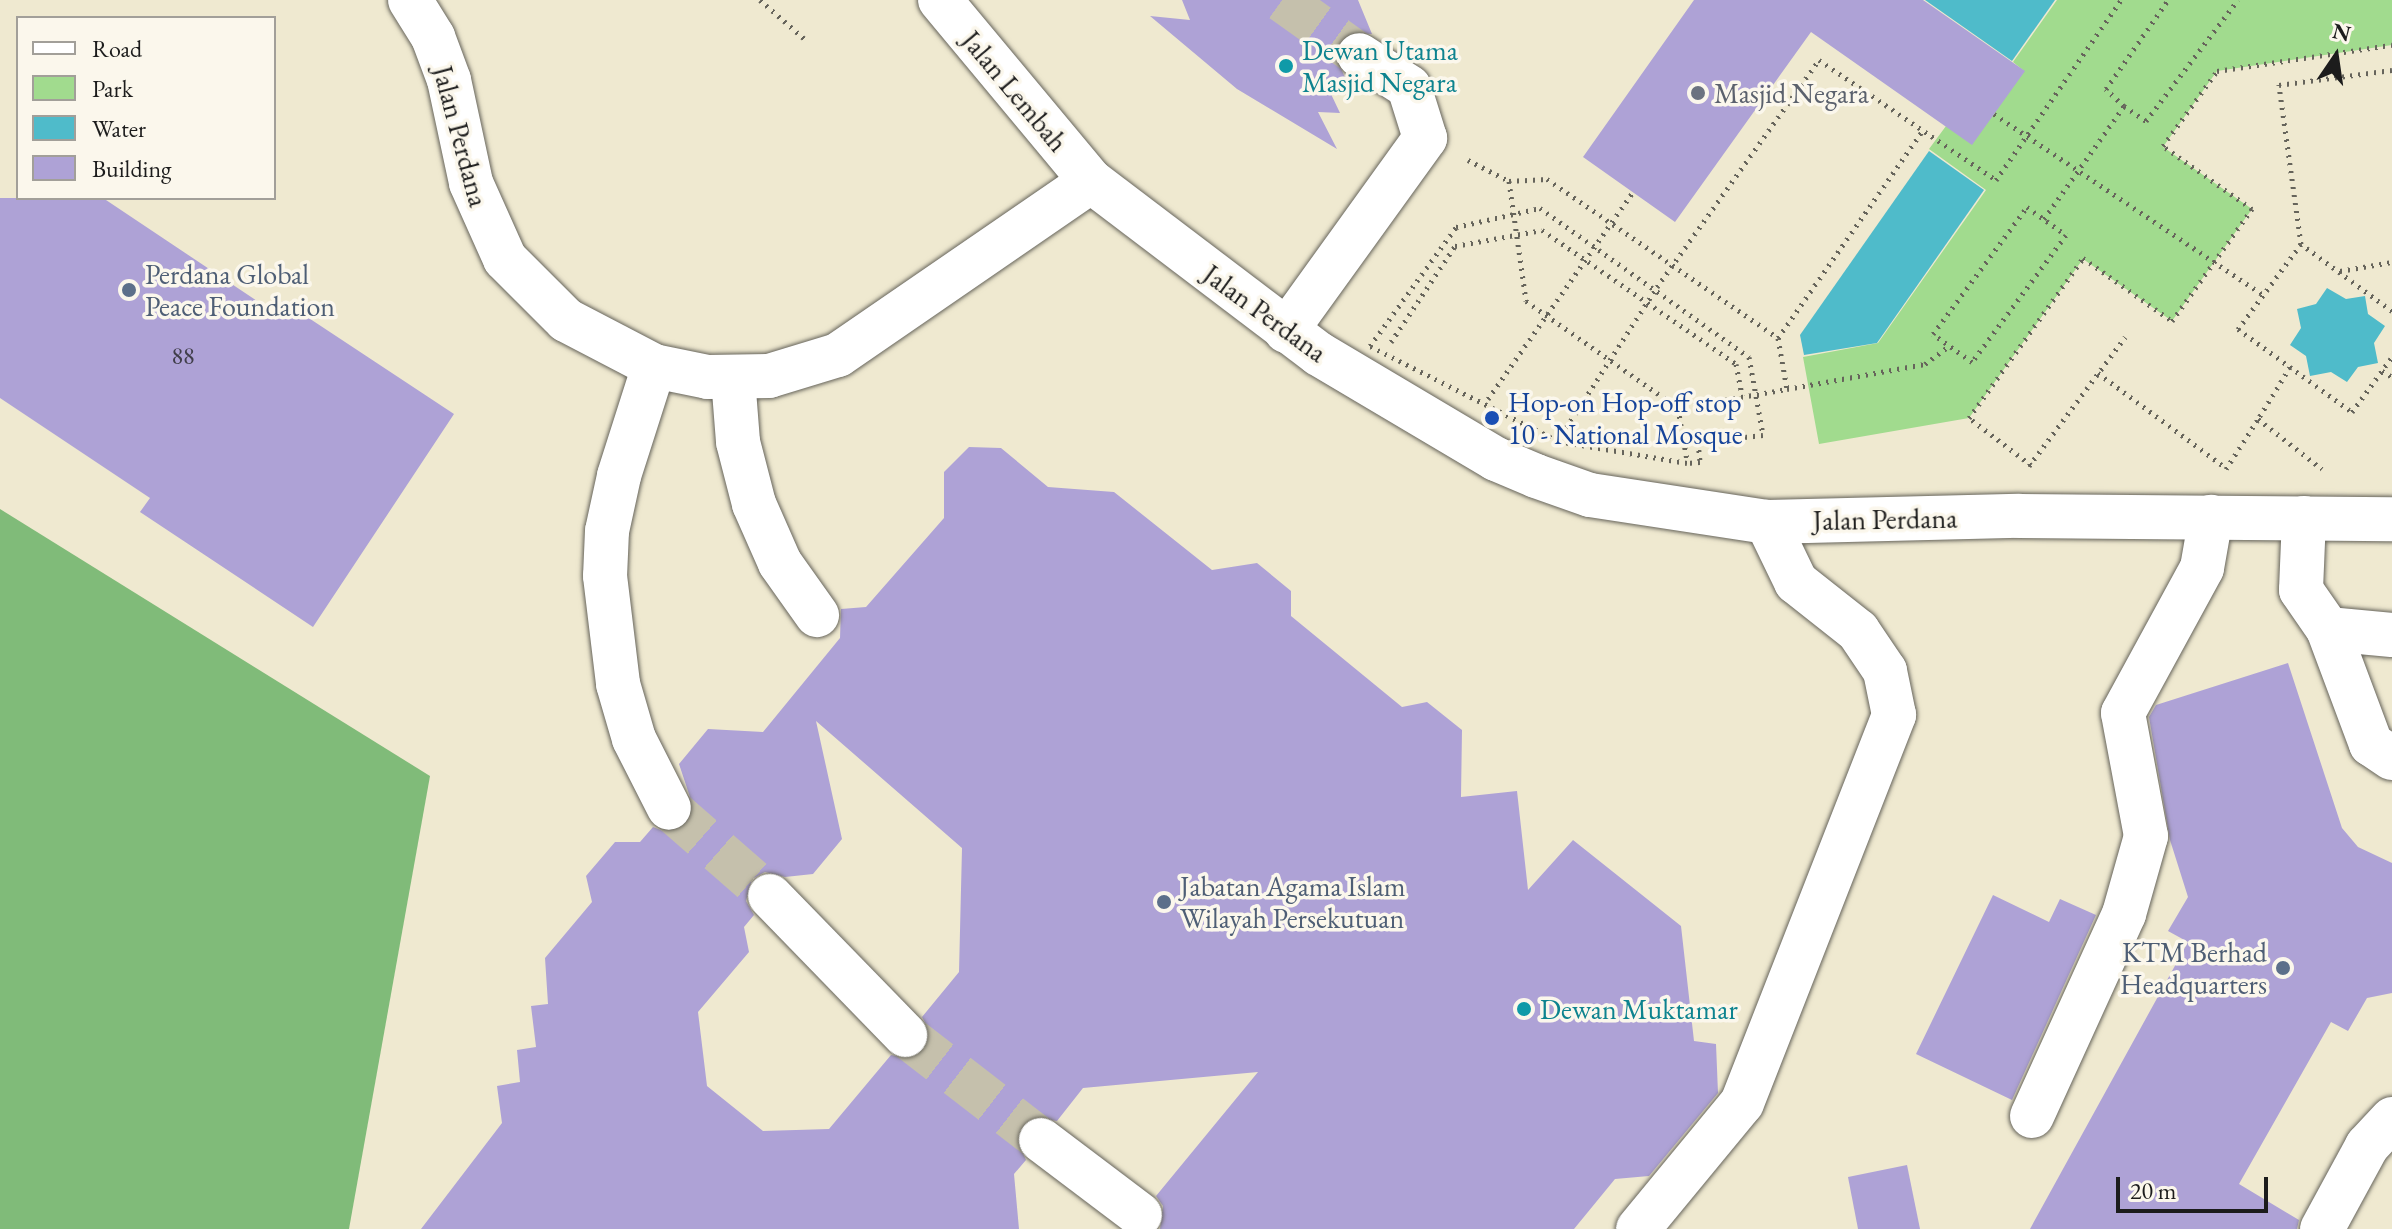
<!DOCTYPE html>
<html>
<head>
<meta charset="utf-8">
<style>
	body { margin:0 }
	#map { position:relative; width:2392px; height:1229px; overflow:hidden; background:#efe9d0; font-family:"EB Garamond",serif }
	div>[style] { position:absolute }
	.green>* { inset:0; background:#a1db8e }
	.forest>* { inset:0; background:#80bb79 }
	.water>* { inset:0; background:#4fbbca }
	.building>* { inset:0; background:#aea2d6 }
	.minor-tunnel>* { height:44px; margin-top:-22px; transform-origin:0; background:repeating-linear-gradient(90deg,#c5c0ac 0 44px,transparent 0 66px) }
	.path>* { height:5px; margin-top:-2.5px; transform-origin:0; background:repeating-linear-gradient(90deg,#66645b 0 2px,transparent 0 8px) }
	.roads { filter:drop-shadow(0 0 2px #66645b) drop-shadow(0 0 2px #66645b) }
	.minor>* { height:44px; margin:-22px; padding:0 22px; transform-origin:22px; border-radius:22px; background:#fff }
	.dots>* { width:22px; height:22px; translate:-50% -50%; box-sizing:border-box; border:4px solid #fbf7ec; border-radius:50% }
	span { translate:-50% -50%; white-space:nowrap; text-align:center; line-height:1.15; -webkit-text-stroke:7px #fbf7ec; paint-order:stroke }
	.number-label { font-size:24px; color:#403e4a }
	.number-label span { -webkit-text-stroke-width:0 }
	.culture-label { font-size:28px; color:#0d838f }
	.left { translate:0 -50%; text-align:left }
	.street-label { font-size:28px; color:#1c1c1c }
	.worship-label { font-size:28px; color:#5b616d }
	.service-label { font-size:28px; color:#4e5e75 }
	.right { translate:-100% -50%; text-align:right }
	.transit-label { font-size:28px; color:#164399 }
	.legend { position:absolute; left:16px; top:16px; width:260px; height:184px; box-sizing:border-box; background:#fbf7ec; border:2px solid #a29f99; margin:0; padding:10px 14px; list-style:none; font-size:24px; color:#1c1c1c }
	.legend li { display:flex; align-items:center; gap:16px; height:40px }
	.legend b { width:40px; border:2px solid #a29f99 }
	.north { position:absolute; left:2296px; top:16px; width:80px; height:80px; -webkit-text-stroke:6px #fbf7ec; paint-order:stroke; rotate:13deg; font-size:22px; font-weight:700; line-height:32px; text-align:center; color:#1c1c1c }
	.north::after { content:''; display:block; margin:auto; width:28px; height:36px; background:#1c1c1c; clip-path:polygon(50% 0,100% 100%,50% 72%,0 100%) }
	.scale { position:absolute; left:2116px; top:1177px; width:152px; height:36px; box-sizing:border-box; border:4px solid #1c1c1c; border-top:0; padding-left:10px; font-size:24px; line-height:28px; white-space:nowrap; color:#1c1c1c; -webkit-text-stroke:6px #fbf7ec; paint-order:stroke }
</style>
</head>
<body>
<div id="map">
	<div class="green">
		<i style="clip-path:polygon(2057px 0,2392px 0,2392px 45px,2217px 71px,2163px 147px,2252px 209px,2172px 321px,2083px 259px,1969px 418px,1819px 444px,1803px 357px,1878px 343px,1986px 190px,1929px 149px,1946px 126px,2024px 71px,2013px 62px)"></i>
	</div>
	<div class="forest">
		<i style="clip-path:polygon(0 509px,430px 776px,349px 1229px,0 1229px)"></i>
	</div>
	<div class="water">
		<i style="clip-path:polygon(1925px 0,2055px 0,2012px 61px)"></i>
		<i style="clip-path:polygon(1929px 151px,1984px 190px,1877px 343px,1804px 355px,1800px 335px)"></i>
		<i style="clip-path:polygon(2327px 288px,2346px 299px,2365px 296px,2368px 314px,2385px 326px,2374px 343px,2378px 363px,2358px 367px,2347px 382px,2331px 372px,2310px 376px,2306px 356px,2290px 345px,2301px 328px,2297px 309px,2316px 304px)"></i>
	</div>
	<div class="building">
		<i style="clip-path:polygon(1182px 0,1358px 0,1372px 34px,1347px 33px,1334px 53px,1353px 95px,1331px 94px,1340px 113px,1318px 112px,1337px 149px,1237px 89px,1150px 16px,1190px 20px)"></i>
		<i style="clip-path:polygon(1694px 0,1923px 0,2025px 71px,1972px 145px,1811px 32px,1675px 222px,1583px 157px)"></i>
		<i style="clip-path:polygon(0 198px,103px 198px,275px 313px,283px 301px,454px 414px,313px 627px,140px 512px,150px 498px,0 398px)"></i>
		<i style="clip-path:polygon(evenodd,969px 447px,1001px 448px,1048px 487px,1114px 492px,1212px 570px,1257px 563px,1291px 591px,1291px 616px,1402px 707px,1427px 702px,1462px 730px,1461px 797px,1517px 791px,1528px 890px,1573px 840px,1681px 926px,1694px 1041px,1716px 1044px,1718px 1093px,1649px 1176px,1615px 1179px,1574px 1229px,1160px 1229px,1163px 1206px,1156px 1196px,1258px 1072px,1083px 1088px,1057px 1121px,1031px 1117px,1016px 1138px,1026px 1160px,1014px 1174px,1019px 1229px,421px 1229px,502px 1123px,497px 1086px,520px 1082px,517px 1050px,536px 1047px,531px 1006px,548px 1004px,545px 958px,592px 902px,586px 876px,615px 842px,640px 842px,653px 827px,668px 833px,689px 822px,694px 809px,679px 764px,708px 729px,763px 732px,840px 638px,841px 609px,866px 607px,944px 518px,944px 472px,969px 447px,816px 721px,962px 848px,959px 972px,922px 1017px,929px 1030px,923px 1052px,910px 1059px,891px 1055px,829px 1129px,763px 1131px,707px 1086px,698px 1012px,749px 952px,744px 927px,754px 915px,746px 901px,752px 879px,765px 872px,785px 877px,813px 874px,842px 839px,816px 721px)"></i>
		<i style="clip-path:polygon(2288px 663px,2342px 828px,2358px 847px,2392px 863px,2392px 993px,2367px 998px,2348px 1031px,2331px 1022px,2239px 1184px,2299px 1220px,2297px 1229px,2030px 1229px,2188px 942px,2168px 931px,2188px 897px,2170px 840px,2149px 717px,2156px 705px)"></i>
		<i style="clip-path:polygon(1993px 895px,2049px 922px,2060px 899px,2096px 915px,2012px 1100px,1916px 1054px)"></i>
		<i style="clip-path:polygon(1907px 1165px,1920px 1229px,1858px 1229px,1848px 1177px)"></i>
	</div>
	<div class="minor-tunnel">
		<i style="left:1282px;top:0;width:95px;rotate:35.5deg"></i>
		<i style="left:669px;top:808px;width:134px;rotate:41.1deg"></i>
		<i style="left:905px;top:1035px;width:172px;rotate:37.7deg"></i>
	</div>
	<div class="path">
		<i style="left:760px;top:0;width:62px;rotate:41.1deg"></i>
		<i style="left:2124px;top:106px;width:27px;rotate:34deg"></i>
		<i style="left:2146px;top:121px;width:152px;rotate:-52.8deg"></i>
		<i style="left:1994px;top:114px;width:324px;rotate:33.9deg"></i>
		<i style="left:1468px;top:160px;width:46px;rotate:27.1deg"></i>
		<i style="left:1509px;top:181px;width:38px;rotate:-3deg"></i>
		<i style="left:1547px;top:179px;width:280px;rotate:34.5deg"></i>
		<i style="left:1778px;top:338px;width:52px;rotate:80deg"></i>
		<i style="left:1787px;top:389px;width:140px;rotate:-10.3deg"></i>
		<i style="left:1925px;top:364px;width:30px;rotate:-37deg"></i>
		<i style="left:1509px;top:181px;width:121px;rotate:81.9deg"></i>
		<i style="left:1526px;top:301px;width:186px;rotate:35.1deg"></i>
		<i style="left:1678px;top:408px;width:53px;rotate:80.2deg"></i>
		<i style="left:2027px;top:207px;width:48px;rotate:35.7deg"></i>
		<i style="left:2066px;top:235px;width:158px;rotate:126.5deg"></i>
		<i style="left:1972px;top:362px;width:48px;rotate:-144.3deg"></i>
		<i style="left:1933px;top:334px;width:158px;rotate:-53.5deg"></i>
		<i style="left:1540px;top:208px;width:257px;rotate:35.5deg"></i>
		<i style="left:1749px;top:357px;width:79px;rotate:79.8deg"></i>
		<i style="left:1763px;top:435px;width:65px;rotate:173.9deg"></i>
		<i style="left:1698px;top:442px;width:20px;rotate:84deg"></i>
		<i style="left:1700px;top:462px;width:13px;rotate:176deg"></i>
		<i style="left:1687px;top:463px;width:131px;rotate:-170.3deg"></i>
		<i style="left:1558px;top:441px;width:211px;rotate:-153.2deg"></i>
		<i style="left:1370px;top:346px;width:147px;rotate:-54.1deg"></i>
		<i style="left:1456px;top:227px;width:86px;rotate:-12.7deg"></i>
		<i style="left:2044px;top:219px;width:138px;rotate:-54.7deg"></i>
		<i style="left:2124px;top:106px;width:25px;rotate:-137deg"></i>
		<i style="left:2106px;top:89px;width:108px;rotate:-55.1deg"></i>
		<i style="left:2301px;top:244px;width:161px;rotate:-97.9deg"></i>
		<i style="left:2279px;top:85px;width:114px;rotate:-7.6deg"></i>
		<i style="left:2340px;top:271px;width:53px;rotate:-9.8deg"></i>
		<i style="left:2392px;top:311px;width:113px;rotate:-143.6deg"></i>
		<i style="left:2301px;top:244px;width:106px;rotate:126.5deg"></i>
		<i style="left:2238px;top:329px;width:141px;rotate:36.1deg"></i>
		<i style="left:2352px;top:412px;width:68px;rotate:-54deg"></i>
		<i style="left:1778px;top:338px;width:254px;rotate:-55.1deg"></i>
		<i style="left:1391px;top:342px;width:115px;rotate:-56.3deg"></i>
		<i style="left:1455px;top:246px;width:88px;rotate:-10.4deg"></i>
		<i style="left:1542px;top:230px;width:236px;rotate:34.6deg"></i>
		<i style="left:1736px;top:364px;width:32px;rotate:79deg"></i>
		<i style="left:2290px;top:367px;width:61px;rotate:121.6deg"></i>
		<i style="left:2258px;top:419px;width:81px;rotate:38deg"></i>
		<i style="left:2382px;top:371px;width:12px;rotate:31deg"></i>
		<i style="left:2098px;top:373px;width:159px;rotate:36.6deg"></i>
		<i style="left:1488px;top:399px;width:253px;rotate:-55deg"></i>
		<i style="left:1678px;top:408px;width:111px;rotate:-9.9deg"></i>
		<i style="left:1562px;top:434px;width:175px;rotate:-57.1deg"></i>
		<i style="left:1657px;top:287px;width:279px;rotate:-54.5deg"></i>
		<i style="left:1819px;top:60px;width:214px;rotate:34.1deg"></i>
		<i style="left:1996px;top:180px;width:219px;rotate:-55.2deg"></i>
		<i style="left:2031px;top:465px;width:78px;rotate:-142.8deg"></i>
		<i style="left:1969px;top:418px;width:196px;rotate:-54.5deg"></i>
		<i style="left:2083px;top:258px;width:109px;rotate:35.3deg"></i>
		<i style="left:2172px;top:321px;width:138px;rotate:-54.5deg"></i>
		<i style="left:2252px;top:209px;width:109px;rotate:-144.7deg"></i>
		<i style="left:2163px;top:146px;width:92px;rotate:-54.2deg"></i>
		<i style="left:2217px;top:71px;width:177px;rotate:-8.5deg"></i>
		<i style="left:2029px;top:466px;width:161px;rotate:-53.3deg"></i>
		<i style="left:2226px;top:469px;width:59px;rotate:-57.4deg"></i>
	</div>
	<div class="roads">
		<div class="minor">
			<i style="left:410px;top:0;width:44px;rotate:58.1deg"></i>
			<i style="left:433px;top:37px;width:46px;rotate:69.6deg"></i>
			<i style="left:449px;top:80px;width:105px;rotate:77.9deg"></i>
			<i style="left:471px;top:183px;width:83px;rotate:65.9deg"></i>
			<i style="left:505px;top:259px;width:86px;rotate:45deg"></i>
			<i style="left:566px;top:320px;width:99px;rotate:27.6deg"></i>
			<i style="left:654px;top:366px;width:55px;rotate:11.5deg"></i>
			<i style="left:708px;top:377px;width:61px;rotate:-0.9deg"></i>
			<i style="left:769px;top:376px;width:72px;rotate:-16.9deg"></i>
			<i style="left:838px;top:355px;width:307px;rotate:-34.5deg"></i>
			<i style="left:940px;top:0;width:236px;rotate:50.2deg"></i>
			<i style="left:1091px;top:181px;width:286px;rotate:37.2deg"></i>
			<i style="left:1319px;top:354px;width:206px;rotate:30.7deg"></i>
			<i style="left:1496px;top:459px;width:43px;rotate:23deg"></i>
			<i style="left:1536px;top:476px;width:57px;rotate:19.4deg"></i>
			<i style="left:1590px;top:495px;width:179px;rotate:8.7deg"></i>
			<i style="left:1767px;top:522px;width:252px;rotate:-1.4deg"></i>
			<i style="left:2019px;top:516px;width:373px;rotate:0.5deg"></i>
			<i style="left:1286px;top:331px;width:238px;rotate:-54.2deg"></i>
			<i style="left:1425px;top:138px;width:53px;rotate:-107.4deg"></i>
			<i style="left:1409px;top:87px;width:59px;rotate:-147.4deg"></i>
			<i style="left:654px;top:366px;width:115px;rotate:107.7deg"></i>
			<i style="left:619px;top:476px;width:56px;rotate:102.3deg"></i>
			<i style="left:607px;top:531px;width:45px;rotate:92.5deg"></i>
			<i style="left:605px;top:576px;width:109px;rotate:83.1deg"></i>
			<i style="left:618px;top:684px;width:57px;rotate:73.8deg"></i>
			<i style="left:634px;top:739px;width:77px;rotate:63.1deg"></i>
			<i style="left:733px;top:378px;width:64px;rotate:85.5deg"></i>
			<i style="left:738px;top:442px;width:64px;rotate:75.5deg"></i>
			<i style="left:754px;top:504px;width:64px;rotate:66.2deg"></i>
			<i style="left:780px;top:563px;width:64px;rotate:54.6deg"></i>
			<i style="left:2304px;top:518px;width:72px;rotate:92.4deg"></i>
			<i style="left:2301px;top:590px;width:47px;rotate:55.3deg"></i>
			<i style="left:2328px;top:629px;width:123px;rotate:69.5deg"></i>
			<i style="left:2371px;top:744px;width:25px;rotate:34deg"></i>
			<i style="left:2328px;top:629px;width:64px;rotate:5.4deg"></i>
			<i style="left:770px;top:896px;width:194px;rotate:45.8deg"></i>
			<i style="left:2032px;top:1116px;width:222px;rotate:-65.5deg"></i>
			<i style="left:2124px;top:914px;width:81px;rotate:-74.2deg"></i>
			<i style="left:2146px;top:836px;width:125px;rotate:-100.6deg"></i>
			<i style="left:2123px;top:713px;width:165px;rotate:-61.4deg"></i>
			<i style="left:2202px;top:568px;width:52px;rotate:-80deg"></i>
			<i style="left:1041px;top:1140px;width:124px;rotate:37.1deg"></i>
			<i style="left:1638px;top:1229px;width:163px;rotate:-50.5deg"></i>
			<i style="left:1742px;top:1103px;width:417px;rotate:-68.6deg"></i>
			<i style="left:1894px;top:715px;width:45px;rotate:-101.6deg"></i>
			<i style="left:1885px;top:671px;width:48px;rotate:-124deg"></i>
			<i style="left:1858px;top:631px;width:79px;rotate:-141.7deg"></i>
			<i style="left:1796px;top:582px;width:67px;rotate:-115.8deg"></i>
			<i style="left:2322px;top:1229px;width:94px;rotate:-61.5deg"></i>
			<i style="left:2367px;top:1146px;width:37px;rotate:-47deg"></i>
		</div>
	</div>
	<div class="dots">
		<i style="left:1286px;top:66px;background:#0f9aa8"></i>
		<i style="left:1698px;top:93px;background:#6b7280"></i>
		<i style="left:129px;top:290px;background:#5c6f8a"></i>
		<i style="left:1492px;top:418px;background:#1a4fb4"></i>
		<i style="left:1164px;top:902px;background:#5c6f8a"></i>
		<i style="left:2283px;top:968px;background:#5c6f8a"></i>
		<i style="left:1524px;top:1009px;background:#0f9aa8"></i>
	</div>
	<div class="number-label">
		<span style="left:183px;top:356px">88</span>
	</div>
	<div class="culture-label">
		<span class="left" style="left:1302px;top:66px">Dewan Utama<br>Masjid Negara</span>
		<span class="left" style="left:1540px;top:1009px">Dewan Muktamar</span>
	</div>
	<div class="street-label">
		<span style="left:1015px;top:91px;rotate:50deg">Jalan Lembah</span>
		<span style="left:461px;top:136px;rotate:75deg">Jalan Perdana</span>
		<span style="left:1265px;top:313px;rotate:36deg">Jalan Perdana</span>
		<span style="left:1885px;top:519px;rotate:-1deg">Jalan Perdana</span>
	</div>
	<div class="worship-label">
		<span class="left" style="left:1714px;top:93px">Masjid Negara</span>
	</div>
	<div class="service-label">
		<span class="left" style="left:145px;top:290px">Perdana Global<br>Peace Foundation</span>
		<span class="left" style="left:1180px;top:902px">Jabatan Agama Islam<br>Wilayah Persekutuan</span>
		<span class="right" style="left:2267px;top:968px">KTM Berhad<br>Headquarters</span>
	</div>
	<div class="transit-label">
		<span class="left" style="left:1508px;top:418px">Hop-on Hop-off stop<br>10 - National Mosque</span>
	</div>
	<ul class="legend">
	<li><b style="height:10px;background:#fff"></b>Road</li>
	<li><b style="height:22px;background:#a1db8e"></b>Park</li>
	<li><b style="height:22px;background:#4fbbca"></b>Water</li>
	<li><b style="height:22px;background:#aea2d6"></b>Building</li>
	</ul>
	<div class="north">N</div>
	<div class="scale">20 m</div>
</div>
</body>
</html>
